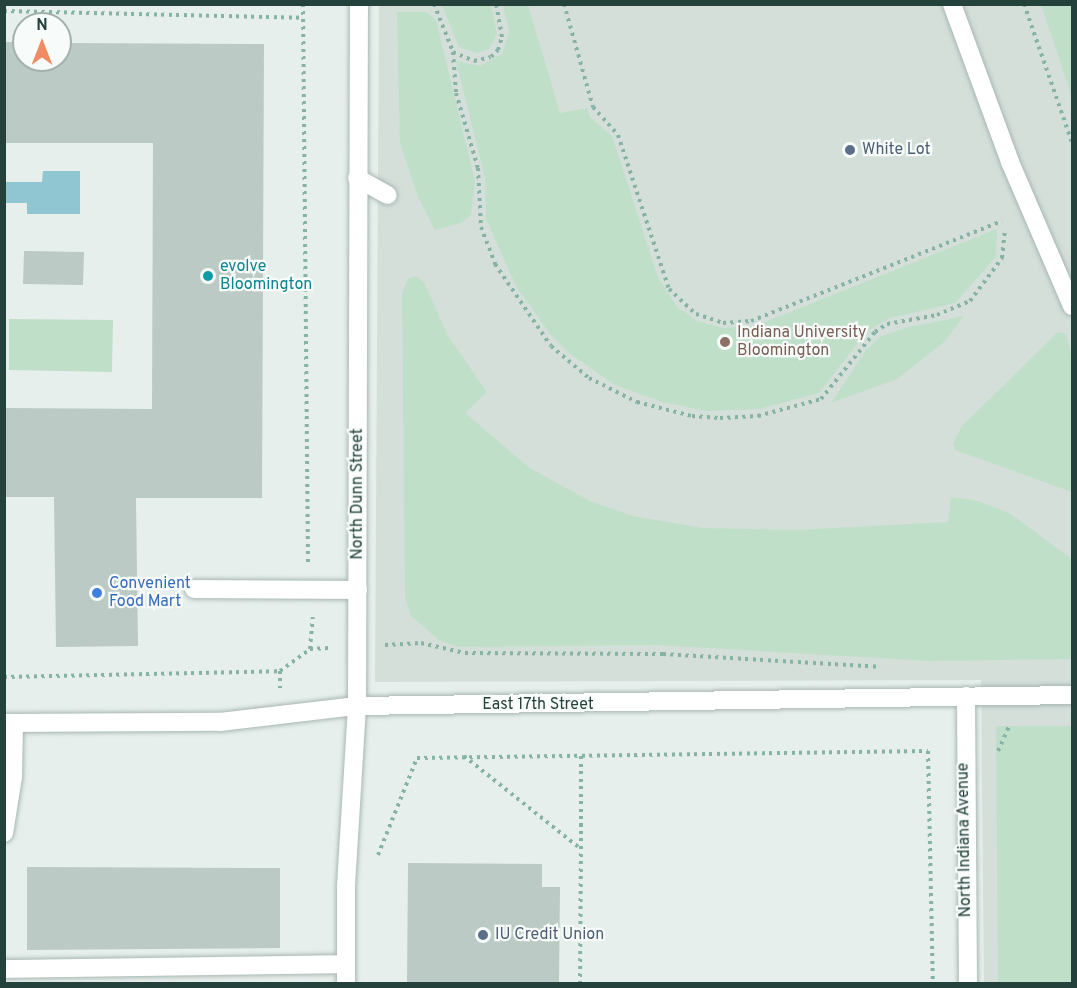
<!DOCTYPE html>
<html>
<head>
<meta charset="utf-8">
<style>
	body { margin:0 }
	#map { position:relative; width:1077px; height:988px; overflow:hidden; background:#e6efeb; font-family:Overpass,sans-serif }
	div>[style] { position:absolute }
	.built>* { inset:0; background:#d4dfda }
	.green>* { inset:0; background:#c0dfc9 }
	.water>* { inset:0; background:#90c5d2 }
	.building>* { inset:0; background:#bbcac4 }
	.path>* { height:4px; margin-top:-2px; transform-origin:0; background:repeating-linear-gradient(90deg,#87b2a6 0 3px,transparent 0 7.5px) }
	.roads { filter:drop-shadow(0 0 2px #a8b7b3) drop-shadow(0 0 2px #a8b7b3) }
	.lane>* { height:18px; margin:-9px; padding:0 9px; transform-origin:9px; border-radius:9px; background:#fff }
	.secondary>* { height:18px; margin:-9px; padding:0 9px; transform-origin:9px; border-radius:9px; background:#fff }
	.dots>* { width:16px; height:16px; translate:-50% -50%; box-sizing:border-box; border:3px solid #f7fbf9; border-radius:50% }
	span { translate:-50% -50%; white-space:nowrap; text-align:center; line-height:1.15; -webkit-text-stroke:4.5px #f7fbf9; paint-order:stroke }
	.service-label { font-size:16px; color:#4e5e75 }
	.left { translate:0 -50%; text-align:left }
	.culture-label { font-size:16px; color:#0d838f }
	.education-label { font-size:16px; color:#785e54 }
	.street-label { font-size:16px; color:#25413b }
	.shop-label { font-size:16px; color:#366cbe }
	.frame { position:absolute; inset:0; border:6px solid #25413b; pointer-events:none }
	.north { position:absolute; left:12px; top:12px; width:60px; height:60px; box-sizing:border-box; background:#f7fbf9; border:2px solid #a3b1ad; border-radius:50%; rotate:0deg; font-size:16px; font-weight:700; line-height:24px; text-align:center; color:#25413b }
	.north::after { content:''; display:block; margin:auto; width:21px; height:27px; background:#f08b63; clip-path:polygon(50% 0,100% 100%,50% 72%,0 100%) }
</style>
</head>
<body>
<div id="map">
	<div class="built">
		<i style="clip-path:polygon(379px 5px,1072px 5px,1072px 983px,984px 983px,981px 680px,375px 682px)"></i>
	</div>
	<div class="green">
		<i style="clip-path:polygon(442px 5px,491px 5px,497px 33px,489px 49px,477px 53px,459px 47px)"></i>
		<i style="clip-path:polygon(503px 5px,528px 5px,560px 113px,587px 108px,590px 117px,612px 136px,658px 277px,677px 307px,698px 321px,723px 328px,755px 326px,997px 229px,996px 257px,955px 303px,890px 318px,867px 331px,819px 393px,759px 409px,707px 411px,662px 402px,615px 385px,569px 353px,550px 334px,516px 286px,486px 219px,485px 178px,456px 61px,480px 66px,502px 54px,509px 31px)"></i>
		<i style="clip-path:polygon(1041px 5px,1072px 5px,1072px 97px)"></i>
		<i style="clip-path:polygon(397px 12px,426px 12px,436px 20px,475px 181px,471px 215px,461px 223px,435px 230px,418px 197px,400px 143px)"></i>
		<i style="clip-path:polygon(416px 276px,424px 282px,448px 336px,487px 392px,465px 413px,530px 468px,590px 501px,633px 516px,703px 528px,795px 530px,948px 522px,951px 497px,978px 501px,1009px 513px,1072px 559px,1072px 659px,929px 661px,656px 645px,458px 647px,439px 640px,411px 616px,405px 597px,402px 292px,409px 278px)"></i>
		<i style="clip-path:polygon(964px 316px,943px 343px,897px 379px,831px 403px,866px 350px,880px 337px,904px 328px)"></i>
		<i style="clip-path:polygon(9px 319px,113px 320px,112px 372px,9px 370px)"></i>
		<i style="clip-path:polygon(1058px 332px,1066px 334px,1072px 358px,1072px 492px,955px 450px,953px 443px,962px 426px)"></i>
		<i style="clip-path:polygon(996px 726px,1072px 726px,1072px 983px,998px 983px)"></i>
	</div>
	<div class="water">
		<i style="clip-path:polygon(43px 171px,80px 171px,80px 214px,27px 214px,27px 203px,5px 203px,5px 182px,42px 182px)"></i>
	</div>
	<div class="building">
		<i style="clip-path:polygon(4px 42px,24px 42px,24px 60px,60px 60px,60px 43px,264px 44px,262px 498px,136px 498px,138px 646px,56px 647px,54px 497px,4px 497px,4px 408px,152px 409px,153px 143px,4px 143px)"></i>
		<i style="clip-path:polygon(24px 251px,84px 252px,83px 285px,23px 284px)"></i>
		<i style="clip-path:polygon(408px 863px,542px 864px,542px 887px,560px 887px,559px 984px,407px 984px)"></i>
		<i style="clip-path:polygon(27px 867px,280px 868px,280px 948px,27px 950px)"></i>
	</div>
	<div class="path">
		<i style="left:303px;top:4px;width:558px;rotate:89.49deg"></i>
		<i style="left:434px;top:4px;width:52px;rotate:68.4deg"></i>
		<i style="left:453px;top:52px;width:23px;rotate:23deg"></i>
		<i style="left:474px;top:61px;width:17px;rotate:-13deg"></i>
		<i style="left:491px;top:57px;width:10px;rotate:-45deg"></i>
		<i style="left:498px;top:50px;width:14px;rotate:-73deg"></i>
		<i style="left:502px;top:37px;width:34px;rotate:-100deg"></i>
		<i style="left:564px;top:4px;width:107px;rotate:74.3deg"></i>
		<i style="left:593px;top:107px;width:38px;rotate:48deg"></i>
		<i style="left:618px;top:135px;width:162px;rotate:71.7deg"></i>
		<i style="left:669px;top:289px;width:37px;rotate:43deg"></i>
		<i style="left:696px;top:314px;width:28px;rotate:18deg"></i>
		<i style="left:723px;top:323px;width:28px;rotate:-4deg"></i>
		<i style="left:751px;top:321px;width:270px;rotate:-21.7deg"></i>
		<i style="left:1024px;top:4px;width:147px;rotate:70.9deg"></i>
		<i style="left:4px;top:11px;width:299px;rotate:1.3deg"></i>
		<i style="left:453px;top:52px;width:41px;rotate:85.8deg"></i>
		<i style="left:456px;top:93px;width:78px;rotate:73.7deg"></i>
		<i style="left:478px;top:168px;width:59px;rotate:87.1deg"></i>
		<i style="left:481px;top:227px;width:40px;rotate:69deg"></i>
		<i style="left:495px;top:264px;width:99px;rotate:55.7deg"></i>
		<i style="left:551px;top:346px;width:50px;rotate:40.1deg"></i>
		<i style="left:589px;top:378px;width:54px;rotate:26.6deg"></i>
		<i style="left:637px;top:402px;width:57px;rotate:14.3deg"></i>
		<i style="left:692px;top:416px;width:28px;rotate:4deg"></i>
		<i style="left:720px;top:418px;width:38px;rotate:-3deg"></i>
		<i style="left:758px;top:416px;width:65px;rotate:-15.1deg"></i>
		<i style="left:821px;top:399px;width:86px;rotate:-51.1deg"></i>
		<i style="left:875px;top:332px;width:14px;rotate:-34deg"></i>
		<i style="left:887px;top:324px;width:51px;rotate:-10.2deg"></i>
		<i style="left:937px;top:315px;width:36px;rotate:-23deg"></i>
		<i style="left:970px;top:301px;width:54px;rotate:-53.3deg"></i>
		<i style="left:1002px;top:258px;width:29px;rotate:-84deg"></i>
		<i style="left:385px;top:645px;width:36px;rotate:-3deg"></i>
		<i style="left:421px;top:643px;width:45px;rotate:12.8deg"></i>
		<i style="left:465px;top:653px;width:198px;rotate:0.3deg"></i>
		<i style="left:663px;top:654px;width:217px;rotate:3.4deg"></i>
		<i style="left:310px;top:649px;width:20px;rotate:-3deg"></i>
		<i style="left:280px;top:671px;width:17px;rotate:90deg"></i>
		<i style="left:4px;top:677px;width:276px;rotate:-1.2deg"></i>
		<i style="left:280px;top:671px;width:37px;rotate:-36deg"></i>
		<i style="left:310px;top:649px;width:32px;rotate:-85deg"></i>
		<i style="left:998px;top:751px;width:30px;rotate:-66deg"></i>
		<i style="left:464px;top:756px;width:149px;rotate:38.5deg"></i>
		<i style="left:581px;top:849px;width:96px;rotate:-90deg"></i>
		<i style="left:378px;top:855px;width:105px;rotate:-68.1deg"></i>
		<i style="left:417px;top:758px;width:511px;rotate:-0.78deg"></i>
		<i style="left:928px;top:751px;width:233px;rotate:88.8deg"></i>
		<i style="left:580px;top:984px;width:135px;rotate:-89.6deg"></i>
	</div>
	<div class="roads">
		<div class="lane">
			<i style="left:952px;top:4px;width:168px;rotate:69.8deg"></i>
			<i style="left:1010px;top:162px;width:157px;rotate:66.7deg"></i>
			<i style="left:357px;top:178px;width:35px;rotate:29deg"></i>
			<i style="left:194px;top:589px;width:164px;rotate:0.3deg"></i>
			<i style="left:4px;top:833px;width:57px;rotate:-80.9deg"></i>
			<i style="left:13px;top:777px;width:54px;rotate:-88.9deg"></i>
			<i style="left:4px;top:969px;width:342px;rotate:-0.8deg"></i>
		</div>
		<div class="secondary">
			<i style="left:966px;top:696px;width:288px;rotate:89.6deg"></i>
			<i style="left:4px;top:723px;width:216px;rotate:-0.3deg"></i>
			<i style="left:220px;top:722px;width:138px;rotate:-6.7deg"></i>
			<i style="left:357px;top:706px;width:715px;rotate:-0.88deg"></i>
			<i style="left:346px;top:984px;width:98px;rotate:-90deg"></i>
			<i style="left:346px;top:886px;width:180px;rotate:-86.5deg"></i>
			<i style="left:357px;top:706px;width:702px;rotate:-89.84deg"></i>
		</div>
	</div>
	<div class="dots">
		<i style="left:850px;top:150px;background:#5c6f8a"></i>
		<i style="left:208px;top:276px;background:#0f9aa8"></i>
		<i style="left:725px;top:342px;background:#8d6e63"></i>
		<i style="left:97px;top:593px;background:#3f7fe0"></i>
		<i style="left:483px;top:935px;background:#5c6f8a"></i>
	</div>
	<div class="service-label">
		<span class="left" style="left:862px;top:150px">White Lot</span>
		<span class="left" style="left:495px;top:935px">IU Credit Union</span>
	</div>
	<div class="culture-label">
		<span class="left" style="left:220px;top:276px">evolve<br>Bloomington</span>
	</div>
	<div class="education-label">
		<span class="left" style="left:737px;top:342px">Indiana University<br>Bloomington</span>
	</div>
	<div class="street-label">
		<span style="left:358px;top:494px;rotate:-90deg">North Dunn Street</span>
		<span style="left:538px;top:705px">East 17th Street</span>
		<span style="left:965px;top:840px;rotate:-91deg">North Indiana Avenue</span>
	</div>
	<div class="shop-label">
		<span class="left" style="left:109px;top:593px">Convenient<br>Food Mart</span>
	</div>
	<div class="frame"></div>
	<div class="north">N</div>
</div>
</body>
</html>
